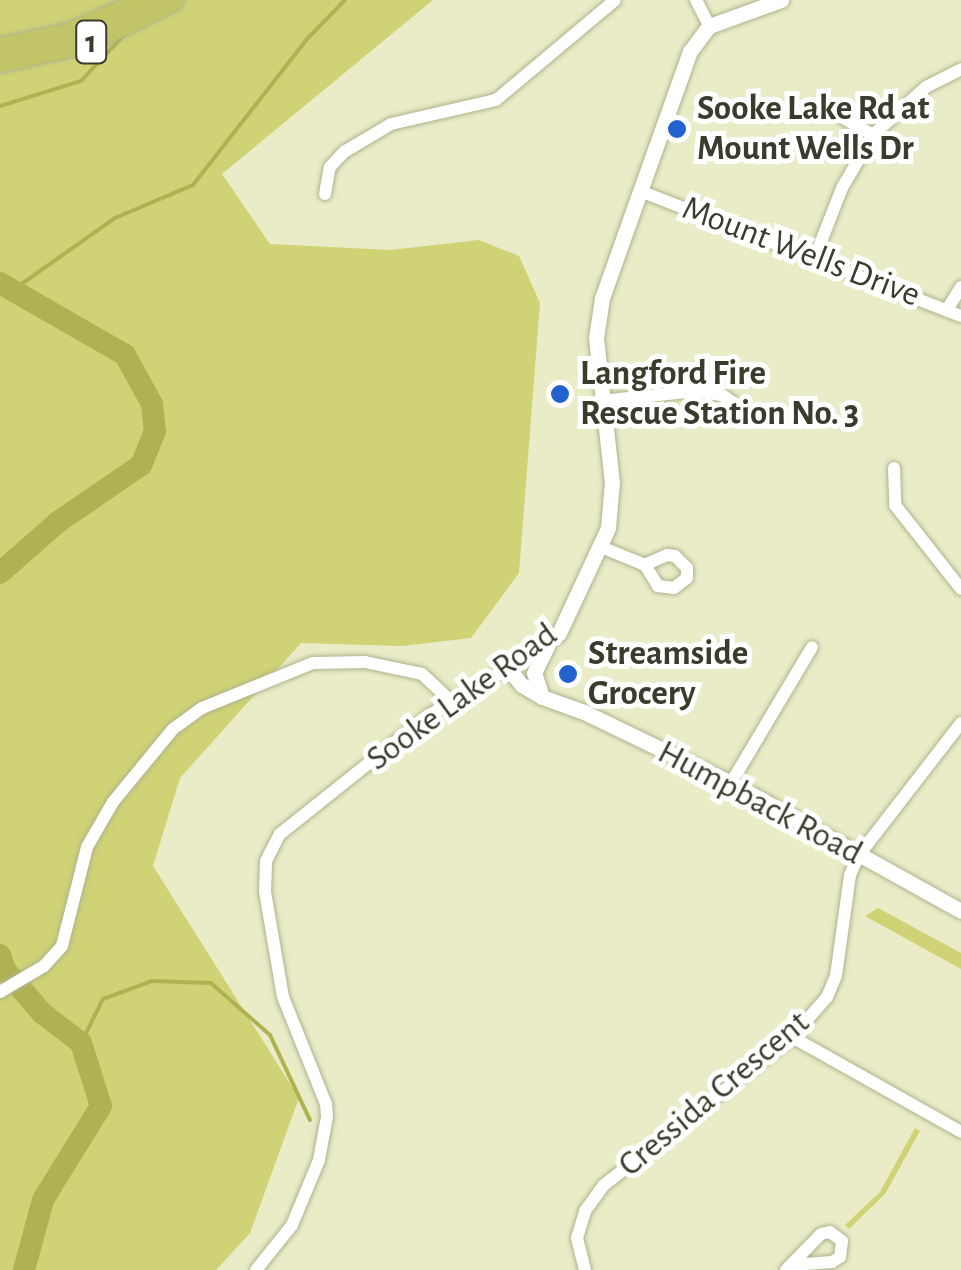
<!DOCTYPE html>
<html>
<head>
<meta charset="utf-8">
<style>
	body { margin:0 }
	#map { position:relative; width:961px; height:1270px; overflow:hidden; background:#e9ecc6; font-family:"Alegreya Sans",sans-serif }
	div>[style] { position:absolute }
	.green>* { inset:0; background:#cfd375 }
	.stream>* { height:4px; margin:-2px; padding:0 2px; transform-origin:2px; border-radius:2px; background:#afb251 }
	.river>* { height:22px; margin:-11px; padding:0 11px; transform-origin:11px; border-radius:11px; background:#afb251 }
	.roads { filter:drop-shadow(0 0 2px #afb28e) drop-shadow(0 0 2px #afb28e) }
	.minor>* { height:12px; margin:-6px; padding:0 6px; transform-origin:6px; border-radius:6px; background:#fff }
	.tertiary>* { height:15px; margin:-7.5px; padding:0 7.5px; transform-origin:7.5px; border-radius:7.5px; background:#fff }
	.trunk>* { height:20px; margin:-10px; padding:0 10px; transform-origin:10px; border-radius:10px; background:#c2c468 }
	.dots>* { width:28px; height:28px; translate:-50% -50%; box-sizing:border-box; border:5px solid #fff; border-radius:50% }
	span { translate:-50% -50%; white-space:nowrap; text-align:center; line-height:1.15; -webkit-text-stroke:10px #fff; paint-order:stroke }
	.shield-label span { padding:2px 8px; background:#fff; border:2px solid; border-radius:8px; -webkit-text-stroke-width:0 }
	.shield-label { font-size:32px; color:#3a3b2c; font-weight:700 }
	.poi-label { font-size:35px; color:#3a3b2c; font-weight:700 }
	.left { translate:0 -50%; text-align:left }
	.street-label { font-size:35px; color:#3a3b2c }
</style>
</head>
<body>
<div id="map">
	<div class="green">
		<i style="clip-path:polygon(0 0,433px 0,222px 174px,270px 244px,390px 250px,479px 240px,519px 256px,540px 303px,519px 573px,471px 638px,402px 646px,301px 643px,180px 778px,153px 866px,299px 1098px,250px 1233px,216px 1270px,0 1270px)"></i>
		<i style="clip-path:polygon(878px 908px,961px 953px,961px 969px,865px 916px)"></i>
		<i style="clip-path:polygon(915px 1128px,920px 1131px,885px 1194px,849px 1229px,845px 1225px,880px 1192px)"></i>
	</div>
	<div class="stream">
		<i style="left:0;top:106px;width:85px;rotate:-17.2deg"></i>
		<i style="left:81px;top:81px;width:63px;rotate:-46.9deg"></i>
		<i style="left:13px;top:290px;width:125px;rotate:-35.2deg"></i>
		<i style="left:115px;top:218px;width:85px;rotate:-22.9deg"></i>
		<i style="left:193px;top:185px;width:185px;rotate:-52deg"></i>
		<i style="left:307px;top:39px;width:54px;rotate:-45.7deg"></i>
		<i style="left:81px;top:1043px;width:49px;rotate:-63.4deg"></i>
		<i style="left:103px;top:999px;width:52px;rotate:-20.2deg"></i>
		<i style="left:152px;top:981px;width:59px;rotate:1.9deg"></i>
		<i style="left:211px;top:983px;width:79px;rotate:41.4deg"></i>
		<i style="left:270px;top:1035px;width:94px;rotate:64.8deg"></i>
	</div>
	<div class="river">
		<i style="left:0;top:283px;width:144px;rotate:29.9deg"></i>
		<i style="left:125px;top:355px;width:56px;rotate:61.1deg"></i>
		<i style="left:152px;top:404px;width:27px;rotate:84deg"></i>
		<i style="left:155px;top:431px;width:37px;rotate:112deg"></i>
		<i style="left:141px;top:465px;width:101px;rotate:145.5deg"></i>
		<i style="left:58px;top:522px;width:77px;rotate:138.7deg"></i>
		<i style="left:0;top:955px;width:16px;rotate:72deg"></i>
		<i style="left:5px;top:970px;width:57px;rotate:49.3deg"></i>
		<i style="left:42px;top:1013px;width:49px;rotate:37.6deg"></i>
		<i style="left:81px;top:1043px;width:66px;rotate:72.4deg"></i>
		<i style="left:101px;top:1106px;width:110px;rotate:121.7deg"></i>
		<i style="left:43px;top:1200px;width:73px;rotate:105.2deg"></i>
	</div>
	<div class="roads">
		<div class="minor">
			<i style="left:696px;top:0;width:29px;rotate:63deg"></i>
			<i style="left:840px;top:116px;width:38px;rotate:30deg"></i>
			<i style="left:640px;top:191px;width:344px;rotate:21.3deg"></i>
			<i style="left:325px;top:194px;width:27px;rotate:-80deg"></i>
			<i style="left:330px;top:167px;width:21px;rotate:-47deg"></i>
			<i style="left:344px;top:152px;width:55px;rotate:-30.8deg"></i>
			<i style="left:391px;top:124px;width:108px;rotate:-12.9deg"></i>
			<i style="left:496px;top:100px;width:155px;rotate:-40deg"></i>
			<i style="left:815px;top:257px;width:74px;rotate:-68.6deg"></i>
			<i style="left:842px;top:188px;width:61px;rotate:-59.7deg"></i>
			<i style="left:873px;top:135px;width:72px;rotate:-42.2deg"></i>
			<i style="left:926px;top:87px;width:39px;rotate:-27deg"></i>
			<i style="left:948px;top:308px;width:25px;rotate:-58deg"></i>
			<i style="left:600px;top:401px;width:97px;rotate:-5.9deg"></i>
			<i style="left:696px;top:391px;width:26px;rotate:9deg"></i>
			<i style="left:722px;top:395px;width:37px;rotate:35deg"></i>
			<i style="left:894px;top:468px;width:37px;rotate:88deg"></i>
			<i style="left:895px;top:505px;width:107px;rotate:51.8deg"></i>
			<i style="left:601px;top:547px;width:48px;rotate:22.2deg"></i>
			<i style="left:645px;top:565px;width:25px;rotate:58deg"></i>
			<i style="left:658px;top:586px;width:16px;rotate:7deg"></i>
			<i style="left:674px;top:588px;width:16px;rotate:-38deg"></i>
			<i style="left:687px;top:578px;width:10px;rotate:-90deg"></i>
			<i style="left:687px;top:568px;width:17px;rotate:-135deg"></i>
			<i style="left:675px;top:556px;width:8px;rotate:-173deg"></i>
			<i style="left:667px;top:555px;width:24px;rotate:156deg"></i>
			<i style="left:731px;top:783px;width:158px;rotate:-59.2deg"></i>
			<i style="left:0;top:992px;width:51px;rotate:-30.6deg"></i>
			<i style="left:44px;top:966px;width:27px;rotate:-48deg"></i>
			<i style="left:62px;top:946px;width:102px;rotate:-75.8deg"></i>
			<i style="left:87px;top:847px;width:52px;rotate:-60deg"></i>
			<i style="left:113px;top:802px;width:94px;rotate:-50.6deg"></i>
			<i style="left:173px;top:729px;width:36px;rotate:-36deg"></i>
			<i style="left:202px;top:708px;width:120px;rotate:-22.1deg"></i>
			<i style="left:313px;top:663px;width:52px;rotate:-1.1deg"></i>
			<i style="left:365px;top:662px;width:58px;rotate:11.9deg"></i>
			<i style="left:422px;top:674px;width:40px;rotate:43deg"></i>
			<i style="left:792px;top:1037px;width:194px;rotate:29.3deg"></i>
			<i style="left:256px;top:1270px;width:58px;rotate:-51.3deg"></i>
			<i style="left:292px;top:1225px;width:70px;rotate:-67.4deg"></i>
			<i style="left:319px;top:1160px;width:44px;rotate:-79.5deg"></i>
			<i style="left:327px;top:1117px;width:13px;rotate:-94deg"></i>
			<i style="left:326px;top:1104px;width:115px;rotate:-111.9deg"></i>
			<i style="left:283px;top:997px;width:107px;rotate:-99.7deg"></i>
			<i style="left:265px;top:892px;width:31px;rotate:-88deg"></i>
			<i style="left:266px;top:861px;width:30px;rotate:-63deg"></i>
			<i style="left:280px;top:834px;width:189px;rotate:-38.6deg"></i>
			<i style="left:428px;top:716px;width:93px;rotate:-31deg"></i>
			<i style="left:585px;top:1270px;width:33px;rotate:-104deg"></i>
			<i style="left:577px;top:1238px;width:28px;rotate:-73deg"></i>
			<i style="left:585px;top:1211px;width:32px;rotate:-54deg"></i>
			<i style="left:604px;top:1185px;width:239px;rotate:-38.2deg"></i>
			<i style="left:792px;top:1037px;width:53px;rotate:-48.8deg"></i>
			<i style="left:827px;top:997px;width:23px;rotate:-67deg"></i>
			<i style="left:836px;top:976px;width:102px;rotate:-82.1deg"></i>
			<i style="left:850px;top:875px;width:22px;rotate:-66deg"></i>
			<i style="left:859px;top:855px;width:167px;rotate:-52.3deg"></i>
			<i style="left:786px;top:1270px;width:50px;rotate:-45.8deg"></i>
			<i style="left:821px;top:1234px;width:9px;rotate:-13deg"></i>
			<i style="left:830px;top:1232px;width:15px;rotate:37deg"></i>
			<i style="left:842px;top:1241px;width:16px;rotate:97deg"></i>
			<i style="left:840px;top:1257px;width:9px;rotate:148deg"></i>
			<i style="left:832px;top:1262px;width:40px;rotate:175.7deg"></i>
		</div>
		<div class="tertiary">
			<i style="left:781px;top:0;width:77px;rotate:160.1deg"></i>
			<i style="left:709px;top:26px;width:31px;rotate:127deg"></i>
			<i style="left:690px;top:51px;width:262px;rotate:109.6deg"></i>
			<i style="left:602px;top:298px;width:40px;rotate:98.5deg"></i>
			<i style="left:596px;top:338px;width:145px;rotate:83.7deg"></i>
			<i style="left:612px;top:482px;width:46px;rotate:95deg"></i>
			<i style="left:608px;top:528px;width:116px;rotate:115deg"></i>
			<i style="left:559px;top:633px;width:62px;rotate:145.5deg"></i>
			<i style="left:508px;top:668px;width:22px;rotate:51deg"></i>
			<i style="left:522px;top:685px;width:23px;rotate:31deg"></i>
			<i style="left:542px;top:697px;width:45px;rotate:19.7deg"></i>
			<i style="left:584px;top:712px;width:163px;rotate:25.8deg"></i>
			<i style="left:731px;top:783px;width:263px;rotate:29.1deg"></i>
			<i style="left:542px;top:697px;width:25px;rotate:-108deg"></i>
			<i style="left:534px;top:673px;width:30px;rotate:-64deg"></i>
		</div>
		<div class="trunk">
			<i style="left:0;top:48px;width:68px;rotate:-11.8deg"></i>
			<i style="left:67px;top:34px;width:87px;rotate:-23deg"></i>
			<i style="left:0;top:62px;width:90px;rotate:-12.2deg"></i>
			<i style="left:88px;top:43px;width:96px;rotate:-26.6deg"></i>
		</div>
	</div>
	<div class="dots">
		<i style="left:677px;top:129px;background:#2362ce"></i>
		<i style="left:560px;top:394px;background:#2362ce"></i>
		<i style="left:568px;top:674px;background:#2362ce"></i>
	</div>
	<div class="shield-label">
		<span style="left:91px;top:42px">1</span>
	</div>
	<div class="poi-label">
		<span class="left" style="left:697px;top:129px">Sooke Lake Rd at<br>Mount Wells Dr</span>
		<span class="left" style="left:580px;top:394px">Langford Fire<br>Rescue Station No. 3</span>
		<span class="left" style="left:588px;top:674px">Streamside<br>Grocery</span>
	</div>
	<div class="street-label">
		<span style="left:801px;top:252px;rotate:21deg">Mount Wells Drive</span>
		<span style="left:462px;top:697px;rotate:-36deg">Sooke Lake Road</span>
		<span style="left:760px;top:803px;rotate:28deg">Humpback Road</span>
		<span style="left:714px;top:1094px;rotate:-40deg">Cressida Crescent</span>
	</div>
</div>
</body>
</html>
